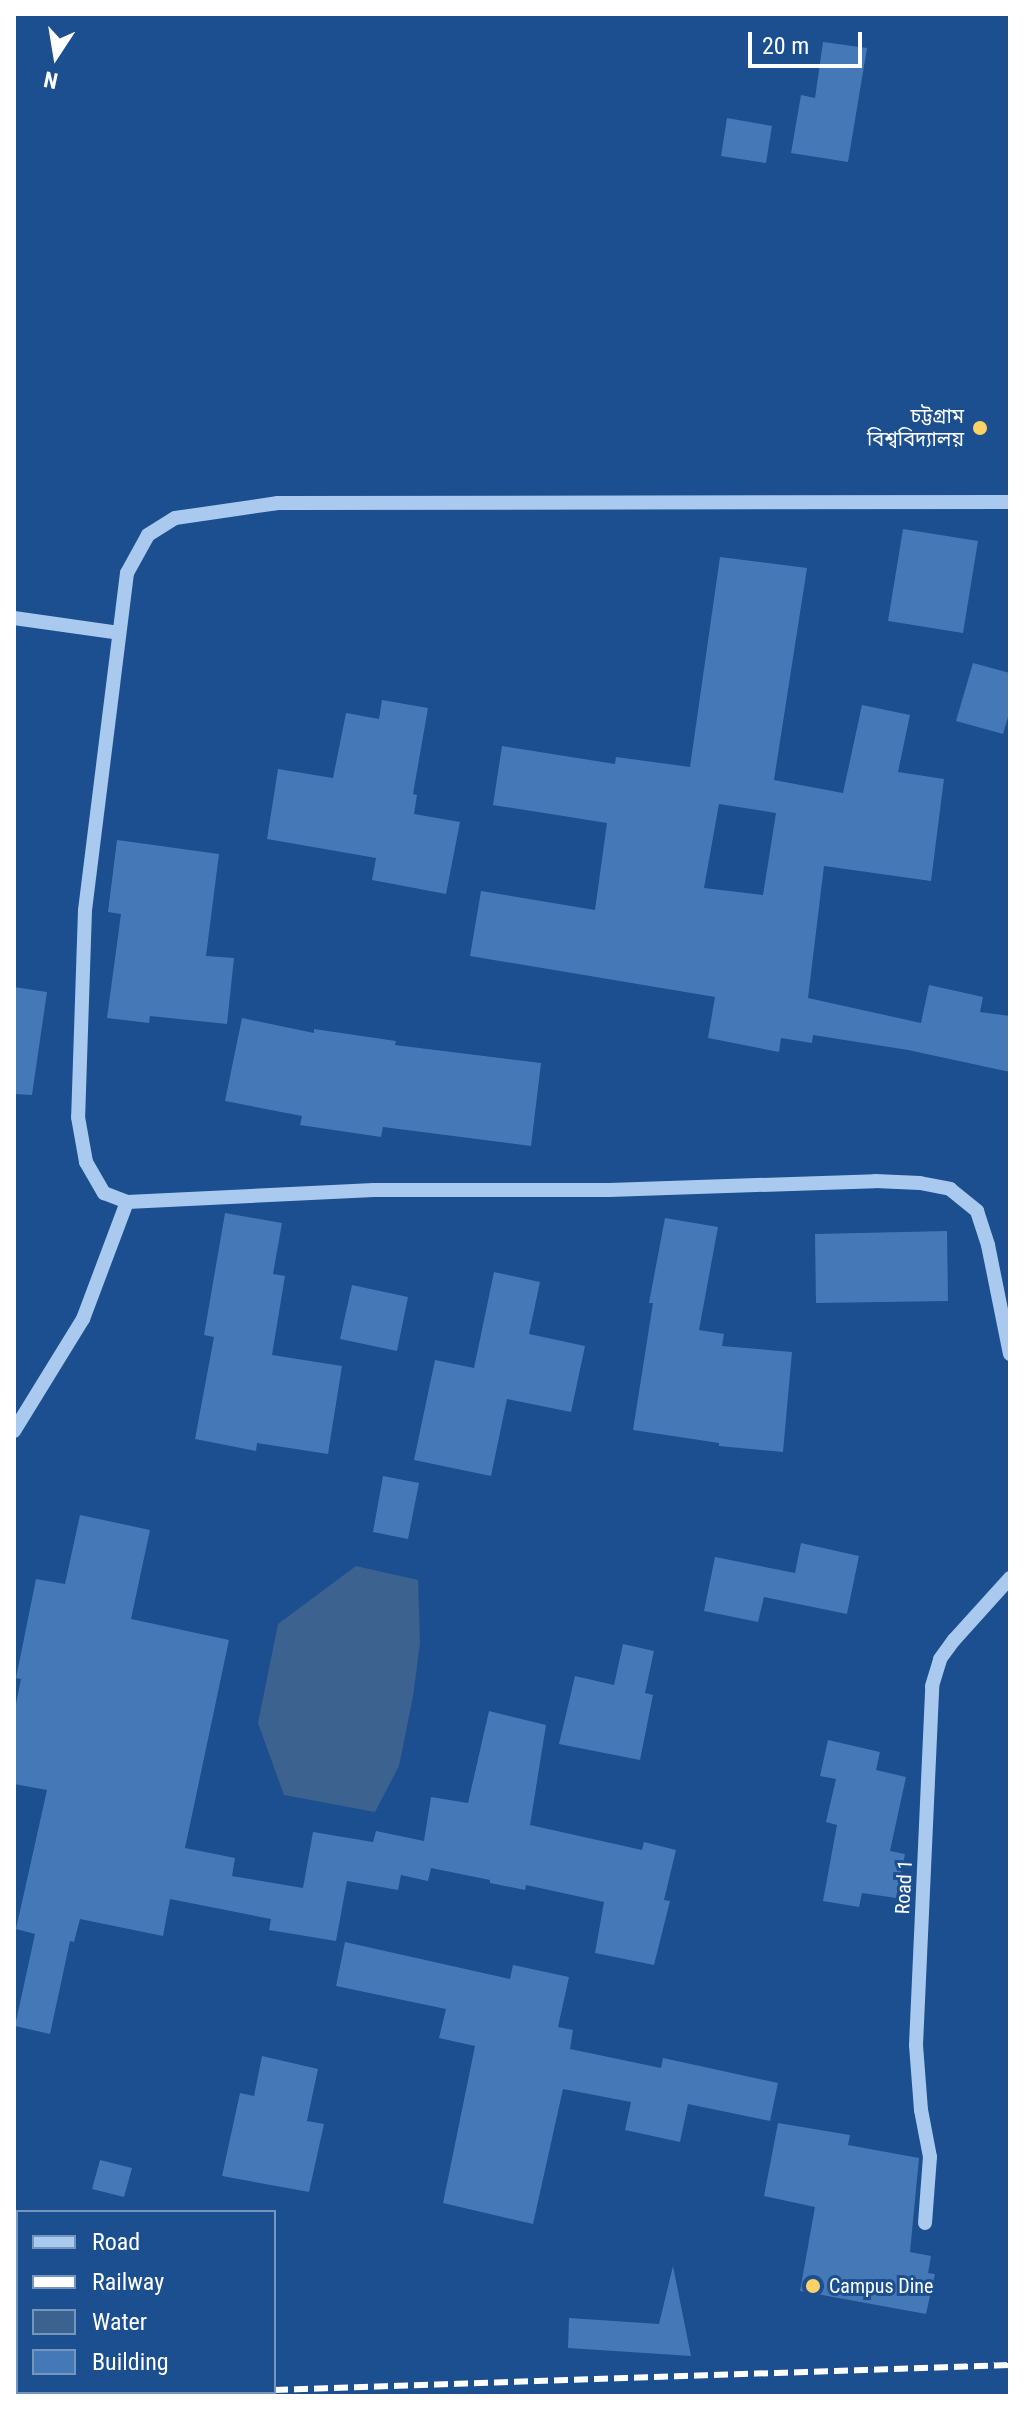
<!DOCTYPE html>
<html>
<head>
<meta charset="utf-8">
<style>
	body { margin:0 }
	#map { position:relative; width:1024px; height:2410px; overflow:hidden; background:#1b4f8f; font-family:"Roboto Condensed","Noto Sans Bengali",sans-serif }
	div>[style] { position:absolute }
	.water>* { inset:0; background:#3c6290 }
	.building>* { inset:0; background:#4478b7 }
	.minor>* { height:14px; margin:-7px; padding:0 7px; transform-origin:7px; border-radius:7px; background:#a9c9ee }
	.rail>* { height:6px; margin-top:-3px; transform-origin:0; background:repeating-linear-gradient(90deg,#fff 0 14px,transparent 0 20px) }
	.dots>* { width:22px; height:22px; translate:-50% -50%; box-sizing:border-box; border:4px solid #1b4f8f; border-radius:50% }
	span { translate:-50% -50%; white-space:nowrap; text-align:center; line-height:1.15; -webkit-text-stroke:6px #1b4f8f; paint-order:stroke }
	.poi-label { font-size:20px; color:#fff }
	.right { translate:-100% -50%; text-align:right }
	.left { translate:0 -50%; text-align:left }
	.street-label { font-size:20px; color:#fff }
	.frame { position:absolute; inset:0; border:16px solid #fff; pointer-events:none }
	.legend { position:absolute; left:16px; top:2210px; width:260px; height:184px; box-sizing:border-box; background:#1b4f8f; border:2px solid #7695bc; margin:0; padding:10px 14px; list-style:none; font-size:24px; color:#fff }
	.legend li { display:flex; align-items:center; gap:16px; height:40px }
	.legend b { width:40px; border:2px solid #7695bc }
	.north { position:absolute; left:16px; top:16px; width:80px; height:80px; -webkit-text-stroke:6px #1b4f8f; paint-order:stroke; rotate:192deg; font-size:22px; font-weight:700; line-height:32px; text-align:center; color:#fff }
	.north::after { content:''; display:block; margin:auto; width:28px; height:36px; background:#fff; clip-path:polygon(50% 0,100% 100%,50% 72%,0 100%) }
	.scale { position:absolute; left:748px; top:32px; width:114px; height:36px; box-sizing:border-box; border:4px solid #fff; border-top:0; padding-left:10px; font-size:24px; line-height:28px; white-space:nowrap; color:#fff; -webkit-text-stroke:6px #1b4f8f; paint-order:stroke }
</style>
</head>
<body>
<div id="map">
	<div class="water">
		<i style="clip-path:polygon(356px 1566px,418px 1580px,420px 1643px,413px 1696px,399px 1766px,375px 1812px,284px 1795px,258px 1723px,278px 1624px)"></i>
	</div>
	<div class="building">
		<i style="clip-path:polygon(823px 42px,867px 48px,848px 162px,791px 153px,801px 95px,815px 98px)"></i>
		<i style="clip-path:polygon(727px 118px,772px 126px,766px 163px,721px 156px)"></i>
		<i style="clip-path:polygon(903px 529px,978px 541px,963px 633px,888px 621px)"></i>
		<i style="clip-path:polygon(evenodd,720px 557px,807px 568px,774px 780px,843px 793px,862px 705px,910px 715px,898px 772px,944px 779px,931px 881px,824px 866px,808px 998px,921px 1023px,929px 985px,983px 997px,980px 1012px,1010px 1016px,1010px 1072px,908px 1050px,813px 1035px,812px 1043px,781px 1038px,779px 1052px,708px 1038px,715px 997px,470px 956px,481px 891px,595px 910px,607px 823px,493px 805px,502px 746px,615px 764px,616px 757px,690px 767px,720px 557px,719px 804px,776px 813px,763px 895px,704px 888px,719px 804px)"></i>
		<i style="clip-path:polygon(973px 663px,1010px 673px,1010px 710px,1003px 734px,956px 721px)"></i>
		<i style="clip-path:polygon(382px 700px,428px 708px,413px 794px,417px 795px,414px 814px,460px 822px,446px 894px,372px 880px,376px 858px,267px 839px,278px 769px,333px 778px,346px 713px,379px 719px)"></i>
		<i style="clip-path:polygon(117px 840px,219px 854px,206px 956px,234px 958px,227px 1024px,150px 1016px,149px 1023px,107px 1018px,121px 914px,108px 912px)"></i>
		<i style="clip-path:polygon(14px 987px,47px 992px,32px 1095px,14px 1094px)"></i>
		<i style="clip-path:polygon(242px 1018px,314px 1033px,314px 1029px,396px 1041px,395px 1045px,541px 1063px,531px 1146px,383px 1127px,381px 1137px,300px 1125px,302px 1116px,225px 1101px)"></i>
		<i style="clip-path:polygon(225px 1213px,282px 1223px,273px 1274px,285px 1276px,272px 1355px,342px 1366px,328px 1454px,257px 1443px,256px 1451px,195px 1439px,214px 1337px,204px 1335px)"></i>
		<i style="clip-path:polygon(665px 1218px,718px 1227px,699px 1330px,724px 1334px,722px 1346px,792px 1352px,783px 1452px,719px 1446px,719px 1443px,633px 1430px,653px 1303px,649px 1303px)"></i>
		<i style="clip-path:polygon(947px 1231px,948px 1301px,816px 1303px,815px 1234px)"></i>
		<i style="clip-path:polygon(494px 1272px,540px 1282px,529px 1334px,585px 1346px,571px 1412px,507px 1399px,491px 1476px,414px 1460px,435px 1360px,474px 1368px)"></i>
		<i style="clip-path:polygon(352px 1285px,408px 1297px,397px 1351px,340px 1339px)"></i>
		<i style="clip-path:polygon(383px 1476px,419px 1483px,408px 1539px,373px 1532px)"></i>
		<i style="clip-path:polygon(80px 1515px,150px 1530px,131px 1619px,229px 1640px,185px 1848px,235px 1858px,232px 1876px,303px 1888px,313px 1832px,373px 1842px,376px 1831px,424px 1841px,431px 1797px,468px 1803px,489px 1711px,546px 1725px,530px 1825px,642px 1850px,644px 1842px,676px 1850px,664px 1900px,670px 1901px,654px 1965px,595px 1953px,604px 1902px,526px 1885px,525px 1890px,490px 1883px,490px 1880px,431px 1868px,428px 1881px,401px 1875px,398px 1890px,347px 1881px,336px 1941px,269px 1930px,271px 1919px,170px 1899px,163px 1936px,80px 1919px,74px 1942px,70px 1941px,50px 2034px,15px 2026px,35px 1934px,16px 1929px,47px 1790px,14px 1784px,14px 1714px,21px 1679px,16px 1678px,36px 1579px,65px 1584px)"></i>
		<i style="clip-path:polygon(801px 1543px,859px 1556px,847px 1614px,764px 1597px,758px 1622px,704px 1611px,715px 1557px,795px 1573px)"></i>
		<i style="clip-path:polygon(623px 1644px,654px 1651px,645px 1693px,653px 1695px,640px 1760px,559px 1744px,575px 1676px,614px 1685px)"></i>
		<i style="clip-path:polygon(828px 1740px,880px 1752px,876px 1770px,906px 1777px,890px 1851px,905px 1854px,896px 1898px,862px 1893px,859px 1907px,823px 1901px,837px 1825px,826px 1822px,836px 1779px,820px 1776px)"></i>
		<i style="clip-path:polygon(345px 1942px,510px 1979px,513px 1965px,569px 1977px,558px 2027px,573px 2030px,570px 2049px,661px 2068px,663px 2058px,778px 2083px,770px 2121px,688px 2104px,680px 2142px,625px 2130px,631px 2102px,563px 2089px,533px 2224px,443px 2203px,475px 2046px,439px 2038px,446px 2009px,336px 1986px)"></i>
		<i style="clip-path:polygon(262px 2056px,318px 2069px,307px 2121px,324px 2124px,309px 2192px,222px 2176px,240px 2093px,254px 2096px)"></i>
		<i style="clip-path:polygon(778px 2123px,850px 2135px,848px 2145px,919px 2158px,910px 2252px,931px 2256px,928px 2273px,935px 2274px,926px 2314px,800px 2291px,815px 2207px,764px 2196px)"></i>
		<i style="clip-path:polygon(100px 2160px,132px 2168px,124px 2197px,92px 2189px)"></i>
		<i style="clip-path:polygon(673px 2266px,691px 2356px,568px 2348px,569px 2318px,659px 2324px)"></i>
	</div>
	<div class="minor">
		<i style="left:1010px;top:502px;width:732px;rotate:179.92deg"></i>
		<i style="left:278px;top:503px;width:104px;rotate:171.7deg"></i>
		<i style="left:175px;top:518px;width:32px;rotate:148deg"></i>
		<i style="left:148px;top:535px;width:43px;rotate:118.9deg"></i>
		<i style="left:127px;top:573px;width:340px;rotate:97.1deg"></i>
		<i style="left:85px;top:910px;width:207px;rotate:91.9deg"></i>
		<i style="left:78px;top:1117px;width:46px;rotate:79.9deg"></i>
		<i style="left:86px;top:1162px;width:36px;rotate:60deg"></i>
		<i style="left:104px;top:1193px;width:25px;rotate:21deg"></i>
		<i style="left:127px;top:1202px;width:247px;rotate:-2.8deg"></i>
		<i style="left:374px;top:1190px;width:235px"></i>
		<i style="left:609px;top:1190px;width:266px;rotate:-1.9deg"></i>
		<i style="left:875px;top:1181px;width:45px;rotate:2.5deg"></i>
		<i style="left:920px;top:1183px;width:31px;rotate:11deg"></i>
		<i style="left:950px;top:1189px;width:35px;rotate:39deg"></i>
		<i style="left:977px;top:1211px;width:36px;rotate:72deg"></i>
		<i style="left:988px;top:1245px;width:111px;rotate:78.6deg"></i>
		<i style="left:14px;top:618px;width:106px;rotate:8.1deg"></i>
		<i style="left:14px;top:1431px;width:132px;rotate:-58.4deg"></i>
		<i style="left:83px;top:1319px;width:125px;rotate:-69.4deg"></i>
		<i style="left:925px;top:2223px;width:66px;rotate:-85.7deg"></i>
		<i style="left:930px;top:2157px;width:48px;rotate:-100.8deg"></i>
		<i style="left:921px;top:2110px;width:65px;rotate:-94.4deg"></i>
		<i style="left:916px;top:2045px;width:359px;rotate:-87.4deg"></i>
		<i style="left:932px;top:1686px;width:28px;rotate:-73deg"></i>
		<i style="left:940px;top:1659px;width:24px;rotate:-54deg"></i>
		<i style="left:954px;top:1640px;width:84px;rotate:-47.9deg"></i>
	</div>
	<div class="rail">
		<i style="left:274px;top:2390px;width:736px;rotate:-1.95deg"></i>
		<i style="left:105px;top:2396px;width:112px;rotate:-2deg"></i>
	</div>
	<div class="dots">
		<i style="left:980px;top:428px;background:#ffd166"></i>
		<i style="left:813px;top:2286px;background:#ffd166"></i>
	</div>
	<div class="poi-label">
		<span class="right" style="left:964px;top:428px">চট্টগ্রাম<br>বিশ্ববিদ্যালয়</span>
		<span class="left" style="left:829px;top:2286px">Campus Dine</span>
	</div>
	<div class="street-label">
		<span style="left:904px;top:1887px;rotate:-87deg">Road 1</span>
	</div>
	<div class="frame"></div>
	<ul class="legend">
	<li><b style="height:10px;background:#a9c9ee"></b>Road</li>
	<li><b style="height:10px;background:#fff"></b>Railway</li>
	<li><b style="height:22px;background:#3c6290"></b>Water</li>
	<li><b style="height:22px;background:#4478b7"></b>Building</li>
	</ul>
	<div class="north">N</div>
	<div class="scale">20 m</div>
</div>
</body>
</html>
